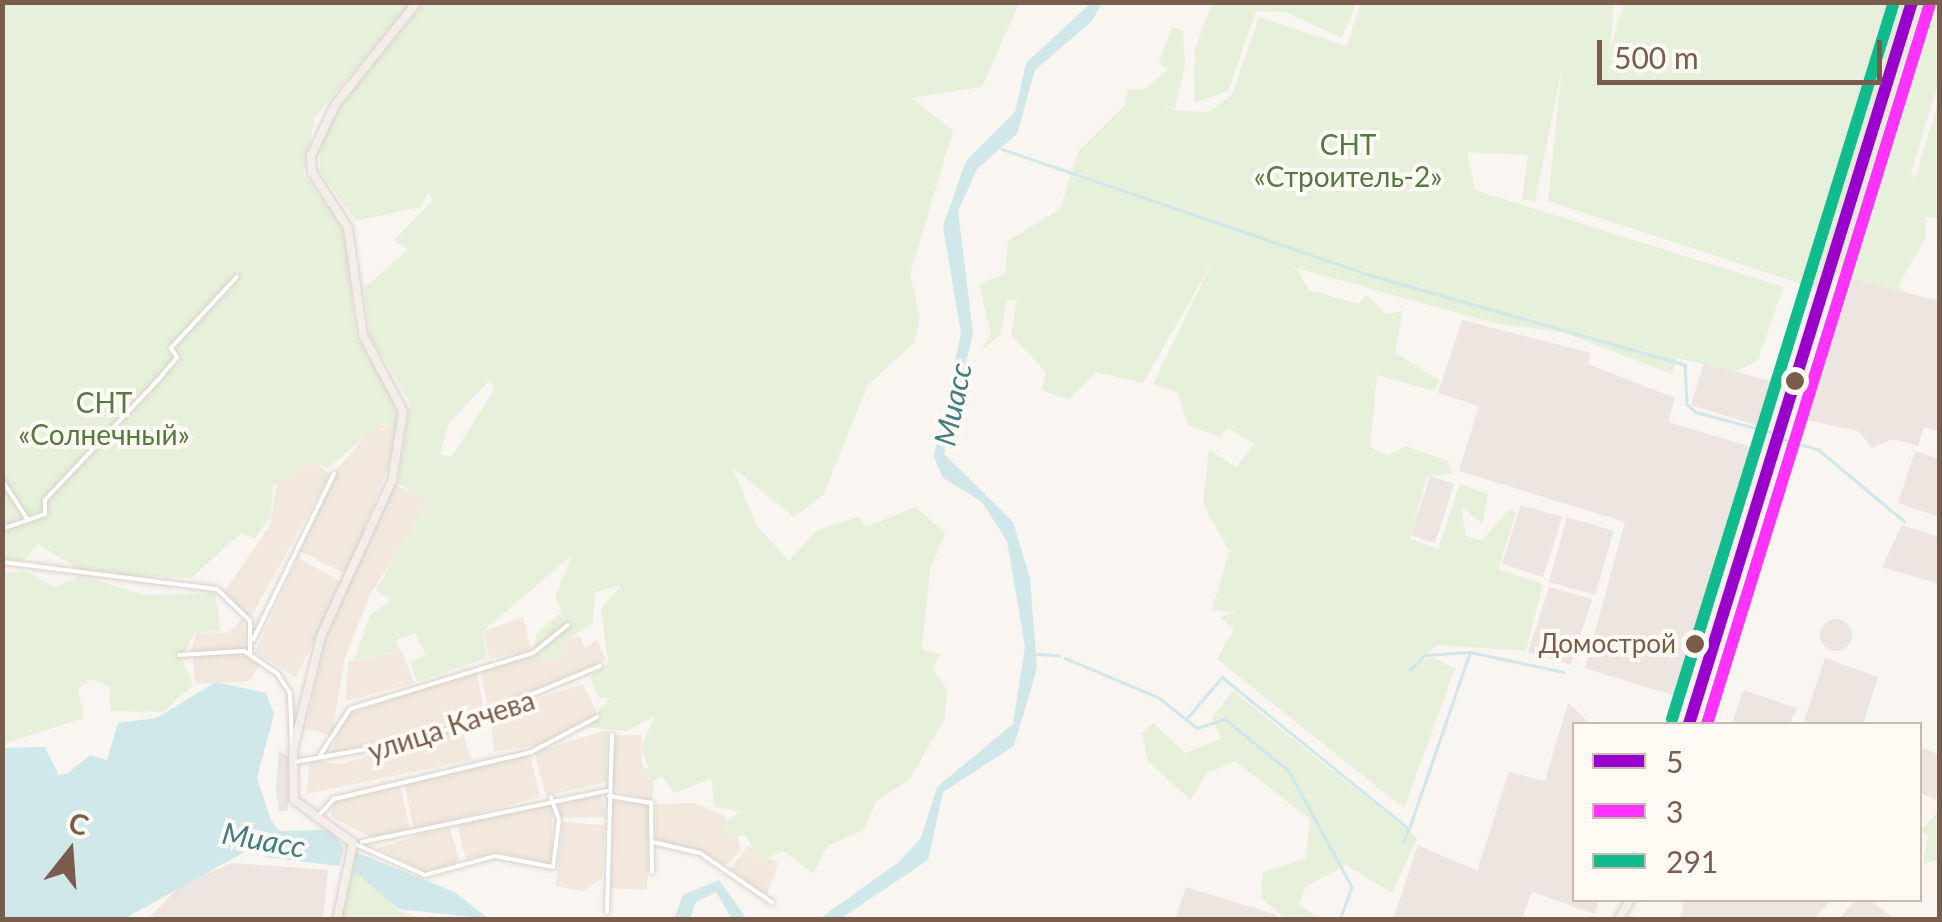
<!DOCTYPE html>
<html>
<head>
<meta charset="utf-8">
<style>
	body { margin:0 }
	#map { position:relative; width:1942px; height:922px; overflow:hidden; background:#f9f5f0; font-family:Lato,sans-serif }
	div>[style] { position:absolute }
	.residential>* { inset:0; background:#f2e8de }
	.industrial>* { inset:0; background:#ede5e0 }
	.round { border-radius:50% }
	.green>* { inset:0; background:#e7f0db }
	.water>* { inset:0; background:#d0e8ea }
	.stream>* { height:2.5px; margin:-1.25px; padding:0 1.25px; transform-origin:1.25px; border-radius:1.25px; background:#d0e8ea }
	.roads { filter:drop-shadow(0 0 2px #d7d1cb) drop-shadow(0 0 2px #d7d1cb) }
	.street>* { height:4px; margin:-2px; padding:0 2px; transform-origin:2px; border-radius:2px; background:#fefefd }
	.primary>* { height:8px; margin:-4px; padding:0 4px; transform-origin:4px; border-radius:4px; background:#f3eee8 }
	.bus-1>* { height:12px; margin:-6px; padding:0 6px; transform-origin:6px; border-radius:6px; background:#90c }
	.bus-2>* { height:12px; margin:-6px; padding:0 6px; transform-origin:6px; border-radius:6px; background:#f3f }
	.bus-3>* { height:12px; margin:-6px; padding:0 6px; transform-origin:6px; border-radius:6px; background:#12bb8e }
	.dots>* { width:28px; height:28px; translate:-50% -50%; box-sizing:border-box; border:5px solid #fffaf3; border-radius:50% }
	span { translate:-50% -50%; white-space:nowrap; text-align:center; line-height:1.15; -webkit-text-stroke:8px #fffaf3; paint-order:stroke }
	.bus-label { font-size:26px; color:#7a5c4d }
	.right { translate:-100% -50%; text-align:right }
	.park-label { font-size:28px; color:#537a41 }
	.street-label { font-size:28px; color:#7a5c4d }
	.water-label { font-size:30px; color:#437c86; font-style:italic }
	.frame { position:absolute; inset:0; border:5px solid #7a5c4d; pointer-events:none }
	.legend { position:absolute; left:1572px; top:722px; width:350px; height:180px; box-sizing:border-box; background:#fffaf3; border:2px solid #cabbb1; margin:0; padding:12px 18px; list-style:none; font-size:30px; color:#7a5c4d }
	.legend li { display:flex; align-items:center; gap:20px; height:50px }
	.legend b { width:50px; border:2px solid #cabbb1 }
	.north { position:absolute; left:20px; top:802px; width:100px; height:100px; -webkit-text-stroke:8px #fffaf3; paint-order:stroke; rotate:17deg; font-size:28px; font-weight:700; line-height:40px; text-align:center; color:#7a5c4d }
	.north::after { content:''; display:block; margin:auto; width:35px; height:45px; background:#7a5c4d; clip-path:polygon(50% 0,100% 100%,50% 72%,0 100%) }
	.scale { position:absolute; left:1597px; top:40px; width:285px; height:45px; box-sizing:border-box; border:5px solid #7a5c4d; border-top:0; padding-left:12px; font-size:30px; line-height:35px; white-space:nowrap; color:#7a5c4d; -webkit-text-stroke:8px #fffaf3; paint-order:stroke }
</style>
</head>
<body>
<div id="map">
	<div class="residential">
		<i style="clip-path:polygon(377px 423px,401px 432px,347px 575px,300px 551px,336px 470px)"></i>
		<i style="clip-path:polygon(307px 456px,330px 474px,250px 619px,224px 592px,270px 525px,277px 483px)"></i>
		<i style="clip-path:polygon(394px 485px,428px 498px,422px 517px,371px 592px,345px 658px,332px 735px,306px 729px,327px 630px)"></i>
		<i style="clip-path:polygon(298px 558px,342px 582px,296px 678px,255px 652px)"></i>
		<i style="clip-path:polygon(523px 617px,531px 650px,489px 659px,484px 631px)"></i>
		<i style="clip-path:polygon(243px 618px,246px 652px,191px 653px,196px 632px,228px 633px)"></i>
		<i style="clip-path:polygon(580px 636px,584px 648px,597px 640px,606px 660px,488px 709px,480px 668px)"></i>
		<i style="clip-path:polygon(402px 651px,414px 683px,346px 701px,348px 662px)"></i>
		<i style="clip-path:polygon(250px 654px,259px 665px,250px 681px,195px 684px,193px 655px)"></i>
		<i style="clip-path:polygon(476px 670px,485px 712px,330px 756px,345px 716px)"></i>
		<i style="clip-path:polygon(583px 684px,598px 715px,540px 745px,494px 752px,490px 713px)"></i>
		<i style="clip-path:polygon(461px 726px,471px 760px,306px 794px,310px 761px,342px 764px)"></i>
		<i style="clip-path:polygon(607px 730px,607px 782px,546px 796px,534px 752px)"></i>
		<i style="clip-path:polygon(615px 735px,641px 735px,642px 766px,654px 772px,652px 801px,611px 789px)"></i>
		<i style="clip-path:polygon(530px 754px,540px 797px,414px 830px,404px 783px)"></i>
		<i style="clip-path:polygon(400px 785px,410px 829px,372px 838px,330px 816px,334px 802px)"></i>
		<i style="clip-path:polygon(600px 790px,606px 817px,560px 818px,556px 800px)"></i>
		<i style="clip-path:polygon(611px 801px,651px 804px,647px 890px,608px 888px)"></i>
		<i style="clip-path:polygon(695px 803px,725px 816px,737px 836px,741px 850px,727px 865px,656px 840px,656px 804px)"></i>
		<i style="clip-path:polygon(552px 804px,553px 865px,500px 853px,466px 859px,457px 825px)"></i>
		<i style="clip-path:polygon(563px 822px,605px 825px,602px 878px,583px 891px,556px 886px)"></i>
		<i style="clip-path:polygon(449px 826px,460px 861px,429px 873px,378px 848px)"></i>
		<i style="clip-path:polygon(748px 846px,778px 863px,767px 895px,730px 869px)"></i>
	</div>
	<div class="industrial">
		<i style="clip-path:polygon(1846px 277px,1939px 301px,1939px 431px,1924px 427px,1918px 446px,1893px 439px,1872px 448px,1858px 431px,1803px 419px)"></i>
		<i style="clip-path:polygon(1462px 320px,1591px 353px,1588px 364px,1675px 398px,1668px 422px,1755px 448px,1678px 697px,1585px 668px,1625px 522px,1459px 471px,1479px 406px,1438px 393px)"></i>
		<i style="clip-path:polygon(1704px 363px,1777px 383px,1762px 427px,1691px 405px)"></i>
		<i style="clip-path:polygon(1915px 451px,1939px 459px,1939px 517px,1898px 503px)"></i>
		<i style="clip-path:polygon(1430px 476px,1454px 484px,1435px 543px,1411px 535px)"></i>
		<i style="clip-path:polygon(1521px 505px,1562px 517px,1543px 577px,1502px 564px)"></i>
		<i style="clip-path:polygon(1567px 517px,1614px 531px,1595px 595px,1549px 582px)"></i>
		<i style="clip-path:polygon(1902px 525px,1939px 537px,1939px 584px,1882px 567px)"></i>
		<i style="clip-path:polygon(1549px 587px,1592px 599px,1571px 665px,1528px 652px)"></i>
		<i class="round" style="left:1820px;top:619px;width:32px;height:32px"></i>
		<i style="clip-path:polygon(1825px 658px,1878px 677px,1863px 724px,1803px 724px)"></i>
		<i style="clip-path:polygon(1743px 690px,1797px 708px,1790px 724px,1732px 724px)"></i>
		<i style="clip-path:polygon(1568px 703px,1590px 724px,1574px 724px,1574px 900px,1599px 900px,1595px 914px,1532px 892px,1522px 919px,1393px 920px,1418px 845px,1477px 871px,1509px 772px,1545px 781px)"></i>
		<i style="clip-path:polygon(1922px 747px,1939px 755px,1936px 800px,1920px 793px)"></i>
		<i style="clip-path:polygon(279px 750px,294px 761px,287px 811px,279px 811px,276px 791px)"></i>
		<i style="clip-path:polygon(232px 863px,328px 870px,323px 919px,148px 919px,182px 884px)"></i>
		<i style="clip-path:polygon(1186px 887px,1277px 915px,1275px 919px,1175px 919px)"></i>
		<i style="clip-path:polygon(1684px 900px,1831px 900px,1814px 919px,1680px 919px)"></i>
		<i style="clip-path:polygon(1855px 900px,1870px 900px,1894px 919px,1839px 919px)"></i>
	</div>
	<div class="green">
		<i style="clip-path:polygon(1361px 2px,1618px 3px,1614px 4px,1610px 49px,1624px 3px,1903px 2px,1904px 14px,1817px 289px,1548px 201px,1562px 68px,1535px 202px,1522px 199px,1528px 155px,1467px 152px,1475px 190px,1783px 287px,1758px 360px,1735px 372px,1677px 358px,1672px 374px,1562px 332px,1494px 323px,1264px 259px,1297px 269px,1309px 290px,1359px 304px,1366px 295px,1386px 314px,1403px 311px,1395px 353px,1440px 380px,1434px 391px,1377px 375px,1370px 447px,1388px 456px,1405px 446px,1448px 461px,1453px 473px,1427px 476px,1410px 539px,1438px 549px,1460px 484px,1488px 494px,1482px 524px,1461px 506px,1466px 536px,1482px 541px,1509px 509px,1516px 513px,1498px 569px,1543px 584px,1526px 651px,1438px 645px,1412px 665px,1432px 657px,1455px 669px,1404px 808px,1217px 659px,1234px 629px,1220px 617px,1235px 612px,1212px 610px,1229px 551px,1203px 504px,1209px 450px,1236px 467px,1255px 444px,1228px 428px,1219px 437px,1188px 425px,1177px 392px,1153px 384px,1215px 257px,1143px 383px,1096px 372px,1069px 400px,1041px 390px,1046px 372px,1011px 335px,1017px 300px,1007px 301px,1000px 335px,981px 351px,991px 334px,979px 284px,1005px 274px,1008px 241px,1060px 209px,1079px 151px,1125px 105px,1128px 90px,1144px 90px,1168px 69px,1159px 63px,1172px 27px,1183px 31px,1185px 64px,1175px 108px,1163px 105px,1178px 111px,1208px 112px,1232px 95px,1259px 17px,1347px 46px)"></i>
		<i style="clip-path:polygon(3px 3px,411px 3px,315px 117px,303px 173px,346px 231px,355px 335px,394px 400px,399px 433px,381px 423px,328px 468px,310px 463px,273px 486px,271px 516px,255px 538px,241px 533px,191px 578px,84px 573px,38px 544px,24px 560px,3px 560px)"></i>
		<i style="clip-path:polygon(evenodd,424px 3px,1019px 3px,982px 87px,912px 98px,953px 131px,910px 274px,920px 318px,914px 343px,868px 385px,823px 495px,794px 517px,732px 467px,757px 526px,789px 561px,817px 530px,859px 517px,866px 527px,915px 507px,945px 533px,930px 570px,922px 649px,941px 655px,932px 668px,947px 690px,945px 718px,910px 779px,876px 801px,864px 830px,827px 846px,813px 874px,784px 851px,758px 861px,746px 835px,729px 837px,722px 824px,740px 811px,715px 807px,711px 779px,674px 793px,662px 776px,653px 781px,641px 747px,655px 716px,627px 731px,586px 727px,610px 698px,598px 697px,590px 677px,608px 663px,601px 609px,621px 585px,595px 592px,593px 623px,560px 645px,562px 658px,532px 660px,537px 633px,562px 612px,555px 597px,572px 555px,483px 631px,487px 658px,417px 682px,410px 662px,426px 655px,415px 633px,396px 640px,400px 651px,354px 660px,370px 615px,392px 600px,376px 590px,428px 500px,398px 484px,410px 403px,371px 337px,364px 288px,408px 250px,394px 240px,433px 200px,428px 192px,420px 207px,356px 221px,320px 171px,320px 148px,346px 96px,424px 3px,490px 380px,494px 390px,452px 456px,440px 455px,448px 424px,490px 380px)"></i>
		<i style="clip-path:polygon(1212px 3px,1212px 2px,1356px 3px,1342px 38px,1285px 12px,1256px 11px,1228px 91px,1194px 103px,1195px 49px)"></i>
		<i style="clip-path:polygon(1920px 3px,1939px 3px,1939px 80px,1911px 173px,1915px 179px,1939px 100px,1940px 218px,1925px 217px,1925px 239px,1898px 286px,1908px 294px,1835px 274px)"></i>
		<i style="clip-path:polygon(28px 572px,55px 587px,81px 576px,146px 595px,215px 593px,221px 631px,195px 632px,182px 658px,193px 685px,163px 712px,111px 711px,109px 687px,92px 679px,78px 689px,84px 718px,3px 744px,2px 573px)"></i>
		<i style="clip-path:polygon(1233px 691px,1417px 838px,1392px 893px,1346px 865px,1306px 886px,1299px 904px,1319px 919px,1286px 919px,1261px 898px,1263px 872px,1306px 858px,1310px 819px,1235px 761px,1207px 773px,1190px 800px,1148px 761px,1142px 733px,1153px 723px,1185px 753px,1221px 739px,1212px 717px)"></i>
		<i style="clip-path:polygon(1939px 811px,1939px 859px,1923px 864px,1928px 835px,1920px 831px)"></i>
		<i style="clip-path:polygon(352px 865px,397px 910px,424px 919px,340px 919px)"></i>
	</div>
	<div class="water">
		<i style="clip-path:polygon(1091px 3px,1102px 3px,1092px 21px,1035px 70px,1017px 134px,977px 169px,958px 211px,973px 333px,944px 454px,1013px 522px,1030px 578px,1037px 668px,1014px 746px,943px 792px,928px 860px,840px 919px,819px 919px,899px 862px,921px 838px,937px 787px,1013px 724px,1025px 647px,1007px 541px,982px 502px,942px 477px,934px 456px,961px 334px,943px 226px,966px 161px,1015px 112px,1026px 63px)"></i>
		<i style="clip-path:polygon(216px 682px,266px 693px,274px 714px,257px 778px,271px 820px,279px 831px,330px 830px,344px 848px,339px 866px,265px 857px,273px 845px,266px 840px,124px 919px,3px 919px,2px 748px,45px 747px,59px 775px,68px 773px,90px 755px,107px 760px,118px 723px,156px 718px)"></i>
		<i style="clip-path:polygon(348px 849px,454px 892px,489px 919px,398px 909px,344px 862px)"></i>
		<i style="clip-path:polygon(719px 880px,747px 919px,732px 919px,716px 892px,695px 903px,690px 919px,674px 919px,683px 895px)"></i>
	</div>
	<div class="stream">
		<i style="left:1002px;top:149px;width:389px;rotate:18.9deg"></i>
		<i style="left:1370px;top:275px;width:328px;rotate:15.9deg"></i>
		<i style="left:1685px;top:365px;width:39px;rotate:87deg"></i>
		<i style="left:1687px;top:404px;width:12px;rotate:42deg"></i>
		<i style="left:1696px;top:412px;width:77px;rotate:15.1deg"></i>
		<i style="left:1784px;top:439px;width:37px;rotate:17deg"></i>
		<i style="left:1819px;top:450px;width:111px;rotate:39.9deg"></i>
		<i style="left:1037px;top:654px;width:22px;rotate:3deg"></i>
		<i style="left:1065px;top:658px;width:101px;rotate:22.8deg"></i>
		<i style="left:1158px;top:697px;width:50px;rotate:38.5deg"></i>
		<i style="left:1197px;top:728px;width:29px;rotate:-18deg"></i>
		<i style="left:1225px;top:719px;width:82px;rotate:39.1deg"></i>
		<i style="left:1289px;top:771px;width:132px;rotate:61.5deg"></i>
		<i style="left:1352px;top:887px;width:35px;rotate:110deg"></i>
		<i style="left:1410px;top:670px;width:21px;rotate:-45deg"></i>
		<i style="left:1425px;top:655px;width:45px;rotate:-3.8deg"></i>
		<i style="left:1470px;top:652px;width:96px;rotate:12deg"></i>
		<i style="left:1187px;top:718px;width:54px;rotate:-49.5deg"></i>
		<i style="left:1222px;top:677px;width:241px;rotate:39.1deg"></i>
		<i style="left:1409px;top:829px;width:13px;rotate:113deg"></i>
		<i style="left:1409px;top:829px;width:187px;rotate:-71deg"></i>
	</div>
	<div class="roads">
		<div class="street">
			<i style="left:2px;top:480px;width:48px;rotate:57deg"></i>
			<i style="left:2px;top:529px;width:46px;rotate:-19.2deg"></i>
			<i style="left:45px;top:514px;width:14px;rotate:-90deg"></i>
			<i style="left:45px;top:500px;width:165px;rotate:-46.7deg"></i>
			<i style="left:158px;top:380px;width:30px;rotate:-50deg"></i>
			<i style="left:177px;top:357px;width:11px;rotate:-124deg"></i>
			<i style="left:171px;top:348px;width:97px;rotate:-47.1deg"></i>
			<i style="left:2px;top:562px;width:217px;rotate:7.2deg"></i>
			<i style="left:217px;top:589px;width:46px;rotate:44.1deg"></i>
			<i style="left:250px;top:621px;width:32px;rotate:90deg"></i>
			<i style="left:253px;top:640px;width:185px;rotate:-64deg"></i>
			<i style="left:179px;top:655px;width:65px;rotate:-3.5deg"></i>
			<i style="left:244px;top:651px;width:40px;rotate:34deg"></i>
			<i style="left:277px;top:673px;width:24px;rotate:57deg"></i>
			<i style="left:290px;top:693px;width:53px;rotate:87.8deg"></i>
			<i style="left:319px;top:757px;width:57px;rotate:-57.1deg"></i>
			<i style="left:350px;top:709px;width:191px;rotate:-17deg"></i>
			<i style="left:533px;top:653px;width:45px;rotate:-38.7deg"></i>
			<i style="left:295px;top:762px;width:134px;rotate:-10.3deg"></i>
			<i style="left:427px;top:738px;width:187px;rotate:-22.6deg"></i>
			<i style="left:609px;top:796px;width:43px;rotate:9.5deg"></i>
			<i style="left:651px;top:803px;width:69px;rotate:89.2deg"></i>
			<i style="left:320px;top:814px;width:21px;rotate:-47deg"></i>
			<i style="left:334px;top:799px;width:203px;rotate:-13.4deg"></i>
			<i style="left:531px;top:752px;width:75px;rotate:-27.9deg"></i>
			<i style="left:362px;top:842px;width:250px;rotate:-11.8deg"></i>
			<i style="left:653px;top:842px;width:48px;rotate:13.2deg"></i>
			<i style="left:700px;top:853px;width:88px;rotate:34.4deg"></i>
			<i style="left:353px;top:843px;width:79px;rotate:24deg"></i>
			<i style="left:425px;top:875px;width:73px;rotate:-15.2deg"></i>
			<i style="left:495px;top:856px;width:59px;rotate:10.7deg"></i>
			<i style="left:553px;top:867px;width:47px;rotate:-82.7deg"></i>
			<i style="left:559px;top:820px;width:24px;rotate:-109deg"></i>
			<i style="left:607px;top:912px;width:177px;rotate:-88.4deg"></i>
		</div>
		<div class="primary">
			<i style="left:1689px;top:724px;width:756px;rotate:-72.84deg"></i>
			<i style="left:337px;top:920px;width:79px;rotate:-78.3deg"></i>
			<i style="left:353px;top:843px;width:73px;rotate:-143.9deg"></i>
			<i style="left:294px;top:800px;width:50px;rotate:-91.1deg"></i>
			<i style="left:293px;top:750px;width:117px;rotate:-76.2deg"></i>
			<i style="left:321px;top:636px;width:170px;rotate:-65.4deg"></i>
			<i style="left:392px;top:481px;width:71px;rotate:-81.1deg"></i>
			<i style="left:403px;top:411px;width:86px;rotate:-117.8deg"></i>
			<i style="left:363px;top:335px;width:108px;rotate:-98deg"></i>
			<i style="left:348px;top:228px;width:67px;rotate:-122.7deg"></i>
			<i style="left:312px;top:172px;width:16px;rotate:-94deg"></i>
			<i style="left:311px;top:156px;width:56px;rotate:-64.8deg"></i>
			<i style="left:335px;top:105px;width:132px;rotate:-51.5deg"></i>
			<i style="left:1618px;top:920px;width:23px;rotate:-59deg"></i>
		</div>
	</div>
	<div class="bus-1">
		<i style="left:1689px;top:724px;width:756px;rotate:-72.84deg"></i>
	</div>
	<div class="bus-2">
		<i style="left:1707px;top:724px;width:751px;rotate:-72.8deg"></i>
	</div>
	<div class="bus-3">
		<i style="left:1672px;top:719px;width:751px;rotate:-72.8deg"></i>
	</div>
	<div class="dots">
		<i style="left:1795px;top:381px;background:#7a5c4d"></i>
		<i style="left:1695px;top:644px;background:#7a5c4d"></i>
	</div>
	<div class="bus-label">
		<span class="right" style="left:1676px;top:644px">Домострой</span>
	</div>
	<div class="park-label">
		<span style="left:1348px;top:160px">СНТ<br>«Строитель-2»</span>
		<span style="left:104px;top:418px">СНТ<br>«Солнечный»</span>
	</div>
	<div class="street-label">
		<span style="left:451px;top:725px;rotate:-18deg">улица Качева</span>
	</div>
	<div class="water-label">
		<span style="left:952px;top:404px;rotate:-78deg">Миасс</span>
		<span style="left:264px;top:839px;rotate:10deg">Миасс</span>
	</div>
	<div class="frame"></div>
	<ul class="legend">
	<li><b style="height:12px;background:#90c"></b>5</li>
	<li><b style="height:12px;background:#f3f"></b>3</li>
	<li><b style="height:12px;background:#12bb8e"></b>291</li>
	</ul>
	<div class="north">С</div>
	<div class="scale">500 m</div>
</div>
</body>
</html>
